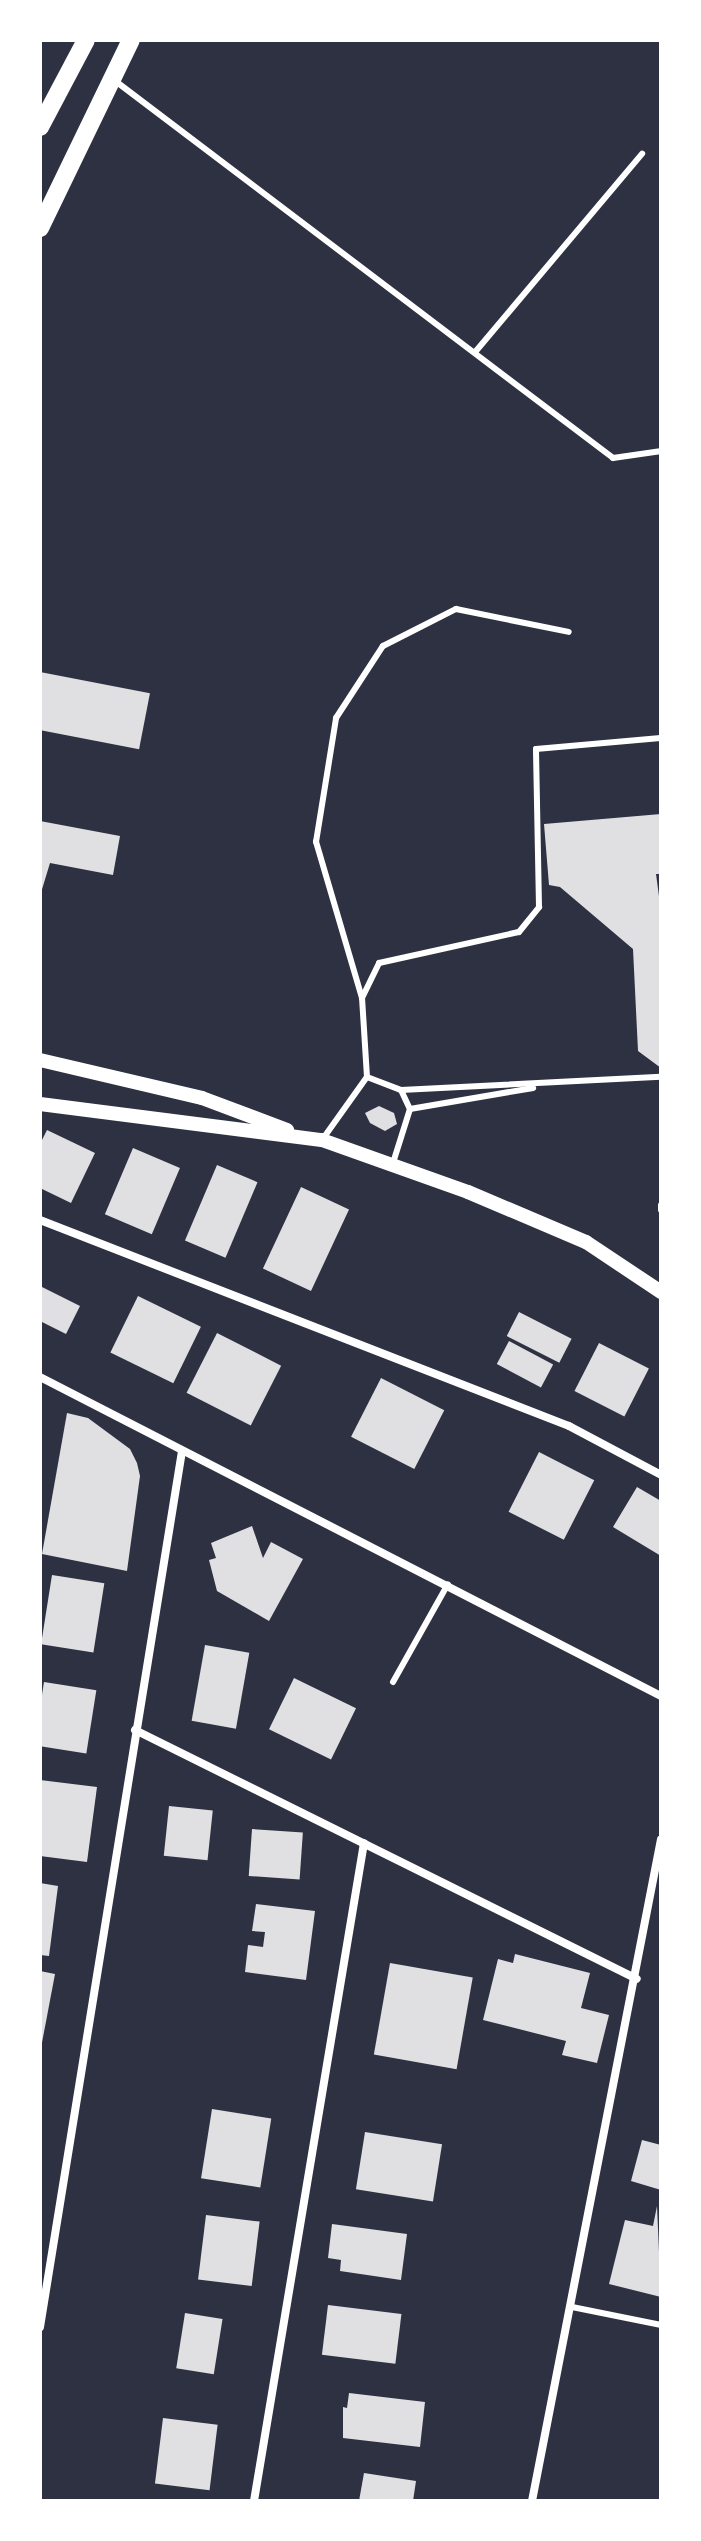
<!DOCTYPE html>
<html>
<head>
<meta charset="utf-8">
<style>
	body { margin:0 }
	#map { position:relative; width:701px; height:2541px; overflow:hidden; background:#2d3142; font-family:"Zilla Slab",serif }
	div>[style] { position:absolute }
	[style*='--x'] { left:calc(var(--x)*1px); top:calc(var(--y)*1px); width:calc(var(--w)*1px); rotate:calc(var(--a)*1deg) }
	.building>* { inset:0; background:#e0e0e3; transform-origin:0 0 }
	.service>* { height:6px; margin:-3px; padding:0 3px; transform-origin:3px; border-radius:3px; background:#fff }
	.minor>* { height:8px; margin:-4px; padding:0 4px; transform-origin:4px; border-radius:4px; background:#fff }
	.tertiary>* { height:14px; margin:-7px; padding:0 7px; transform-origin:7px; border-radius:7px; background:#fff }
	.primary>* { height:18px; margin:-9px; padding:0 9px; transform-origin:9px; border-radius:9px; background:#fff }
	span { translate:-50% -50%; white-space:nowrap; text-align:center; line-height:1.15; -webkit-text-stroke:8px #fff; paint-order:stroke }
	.frame { position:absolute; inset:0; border:42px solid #fff; pointer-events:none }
</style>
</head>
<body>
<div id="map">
	<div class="building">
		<div style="left:40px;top:672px;width:112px;height:57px;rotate:11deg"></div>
		<div style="clip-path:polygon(661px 814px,661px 874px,656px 874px,661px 911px,661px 1068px,638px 1051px,633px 949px,560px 887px,549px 885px,544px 824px)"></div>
		<div style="clip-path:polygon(40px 821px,120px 836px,113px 875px,50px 863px,40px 896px)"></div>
		<div style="clip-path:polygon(379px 1106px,394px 1113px,397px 1124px,385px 1131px,370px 1123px,365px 1113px)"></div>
		<div style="clip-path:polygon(47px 1130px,95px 1153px,71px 1203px,40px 1188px,40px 1144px)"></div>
		<div style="left:133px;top:1148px;width:51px;height:72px;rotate:23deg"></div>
		<div style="left:217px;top:1165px;width:44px;height:82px;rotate:23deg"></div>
		<div style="left:301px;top:1187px;width:53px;height:90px;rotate:25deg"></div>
		<div style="clip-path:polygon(40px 1286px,80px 1306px,66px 1334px,40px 1321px)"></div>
		<div style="left:138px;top:1296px;width:70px;height:63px;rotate:26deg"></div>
		<div style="left:519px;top:1312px;width:59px;height:27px;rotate:27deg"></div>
		<div style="left:217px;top:1333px;width:72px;height:67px;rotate:27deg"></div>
		<div style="left:509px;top:1341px;width:50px;height:26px;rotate:28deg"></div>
		<div style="left:599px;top:1343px;width:56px;height:54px;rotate:27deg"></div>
		<div style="left:381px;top:1378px;width:71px;height:66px;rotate:27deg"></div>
		<div style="clip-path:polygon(67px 1413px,88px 1418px,130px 1449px,137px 1463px,140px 1476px,127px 1571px,42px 1554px)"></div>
		<div style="left:539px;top:1452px;width:62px;height:67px;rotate:27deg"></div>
		<div style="clip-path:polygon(637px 1487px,661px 1501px,661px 1556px,613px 1527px)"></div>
		<div style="clip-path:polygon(252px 1526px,263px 1558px,271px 1542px,303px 1559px,269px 1621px,217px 1591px,209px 1560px,216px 1558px,211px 1543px)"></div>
		<div style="left:52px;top:1575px;width:53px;height:70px;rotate:9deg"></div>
		<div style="left:205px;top:1645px;width:45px;height:77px;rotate:10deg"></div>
		<div style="left:294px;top:1678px;width:69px;height:57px;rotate:26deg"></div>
		<div style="left:44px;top:1682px;width:53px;height:64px;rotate:9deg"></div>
		<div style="clip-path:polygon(40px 1780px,97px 1787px,87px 1862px,40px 1856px)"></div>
		<div style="left:169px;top:1806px;width:44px;height:50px;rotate:6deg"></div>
		<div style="left:252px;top:1829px;width:51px;height:47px;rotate:4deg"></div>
		<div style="clip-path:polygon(40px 1883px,58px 1886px,49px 1956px,40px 1955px)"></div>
		<div style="clip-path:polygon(256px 1904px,315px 1911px,306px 1980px,245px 1972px,248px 1945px,263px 1947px,265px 1932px,252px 1931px)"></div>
		<div style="clip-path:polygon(515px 1954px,590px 1973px,581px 2008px,609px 2015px,597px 2063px,562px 2055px,566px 2041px,483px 2020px,498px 1959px,513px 1963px)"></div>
		<div style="left:390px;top:1963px;width:84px;height:93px;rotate:10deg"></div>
		<div style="clip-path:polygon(40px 1971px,55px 1974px,41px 2048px,40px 2048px)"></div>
		<div style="left:212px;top:2109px;width:60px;height:70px;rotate:9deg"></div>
		<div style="left:365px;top:2132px;width:78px;height:58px;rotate:9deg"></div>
		<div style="clip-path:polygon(642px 2140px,661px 2145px,661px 2190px,631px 2181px)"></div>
		<div style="clip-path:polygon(657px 2206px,661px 2297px,609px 2284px,625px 2220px,653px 2226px)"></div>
		<div style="left:206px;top:2215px;width:54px;height:65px;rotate:7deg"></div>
		<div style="clip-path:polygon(332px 2224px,407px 2234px,401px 2280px,340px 2271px,341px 2260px,328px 2258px)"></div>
		<div style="left:328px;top:2305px;width:74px;height:50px;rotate:7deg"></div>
		<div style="left:185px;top:2313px;width:38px;height:56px;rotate:9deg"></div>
		<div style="clip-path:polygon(349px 2393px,425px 2402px,420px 2447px,343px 2438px,343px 2407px,347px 2408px)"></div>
		<div style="left:163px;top:2418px;width:55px;height:66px;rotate:7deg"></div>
		<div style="clip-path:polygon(364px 2473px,416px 2481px,413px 2501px,359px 2501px)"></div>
	</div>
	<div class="service">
		<div style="--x:114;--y:80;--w:626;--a:37.14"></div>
		<div style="--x:613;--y:458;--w:49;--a:-8.3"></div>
		<div style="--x:476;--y:351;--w:258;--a:-49.9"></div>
		<div style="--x:362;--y:998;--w:39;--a:-64"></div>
		<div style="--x:379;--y:963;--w:143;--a:-12.5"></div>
		<div style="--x:519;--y:932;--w:32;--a:-51"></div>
		<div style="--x:539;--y:907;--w:158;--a:-91.1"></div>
		<div style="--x:536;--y:749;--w:125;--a:-5"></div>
		<div style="--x:367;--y:1077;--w:79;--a:-93.6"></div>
		<div style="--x:362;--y:998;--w:163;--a:-106.4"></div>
		<div style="--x:316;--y:842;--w:126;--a:-80.8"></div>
		<div style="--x:336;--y:718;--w:86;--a:-56.9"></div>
		<div style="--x:383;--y:646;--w:82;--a:-26.9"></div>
		<div style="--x:456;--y:609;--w:115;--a:11.5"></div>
		<div style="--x:401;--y:1090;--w:260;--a:-2.9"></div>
		<div style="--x:410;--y:1109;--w:125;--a:-9.7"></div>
		<div style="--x:322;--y:1140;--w:77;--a:-54.5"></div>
		<div style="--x:367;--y:1077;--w:36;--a:21"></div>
		<div style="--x:401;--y:1090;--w:21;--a:65"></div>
		<div style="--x:410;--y:1109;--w:57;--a:107.5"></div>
		<div style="--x:661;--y:1205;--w:5;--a:90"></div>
		<div style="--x:393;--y:1682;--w:112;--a:-60.7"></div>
		<div style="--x:572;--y:2307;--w:91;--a:11.4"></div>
	</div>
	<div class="minor">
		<div style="--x:40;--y:1220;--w:568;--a:21.28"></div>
		<div style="--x:569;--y:1426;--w:104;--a:28"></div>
		<div style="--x:40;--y:1377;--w:698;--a:27.19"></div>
		<div style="--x:135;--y:1730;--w:560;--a:26.38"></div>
		<div style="--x:40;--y:2327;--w:887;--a:-80.79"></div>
		<div style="--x:254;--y:2501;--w:667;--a:-80.51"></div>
		<div style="--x:532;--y:2501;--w:674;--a:-78.97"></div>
	</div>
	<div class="tertiary">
		<div style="--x:40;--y:1060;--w:166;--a:13.2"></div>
		<div style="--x:202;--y:1098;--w:91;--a:20.6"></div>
		<div style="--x:40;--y:1104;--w:284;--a:7.3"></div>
		<div style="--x:322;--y:1140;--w:155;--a:19.6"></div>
		<div style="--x:468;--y:1192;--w:128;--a:23"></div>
		<div style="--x:586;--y:1242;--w:90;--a:33.7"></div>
	</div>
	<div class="primary">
		<div style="--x:40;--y:127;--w:98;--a:-62.1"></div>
		<div style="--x:40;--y:228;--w:209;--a:-64.2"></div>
	</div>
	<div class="frame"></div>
</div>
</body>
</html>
